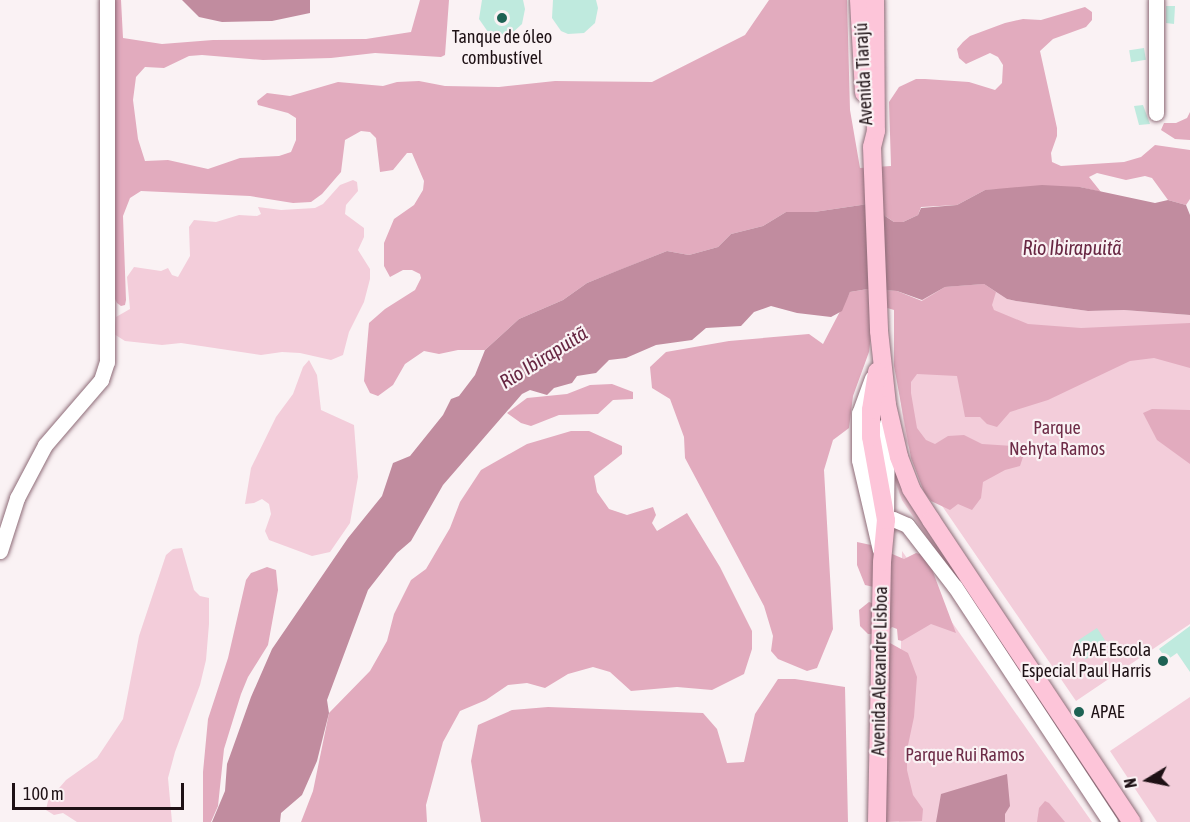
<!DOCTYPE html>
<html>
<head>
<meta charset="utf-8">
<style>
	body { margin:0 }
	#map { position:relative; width:1190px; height:822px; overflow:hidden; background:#faf2f4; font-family:"Asap Condensed",sans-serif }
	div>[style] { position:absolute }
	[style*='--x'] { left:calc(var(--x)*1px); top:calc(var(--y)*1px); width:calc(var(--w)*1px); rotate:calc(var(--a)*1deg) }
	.green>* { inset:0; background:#f3cdda; transform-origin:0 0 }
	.forest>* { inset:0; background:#e2abbe }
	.water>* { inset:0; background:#c18c9f }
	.building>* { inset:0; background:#bfeade; transform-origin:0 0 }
	.roads { filter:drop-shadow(0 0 2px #8e6c78) drop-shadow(0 0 2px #8e6c78) }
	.minor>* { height:15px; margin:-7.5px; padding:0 7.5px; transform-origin:7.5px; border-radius:7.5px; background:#fff }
	.major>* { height:18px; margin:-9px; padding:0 9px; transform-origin:9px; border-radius:9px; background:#fdc5d9 }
	.dots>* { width:16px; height:16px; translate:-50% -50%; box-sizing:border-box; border:3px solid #faf2f4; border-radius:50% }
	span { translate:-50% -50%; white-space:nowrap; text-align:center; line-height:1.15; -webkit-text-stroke:4.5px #faf2f4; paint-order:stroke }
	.poi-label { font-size:18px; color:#1e1115 }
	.right { translate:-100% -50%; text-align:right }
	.left { translate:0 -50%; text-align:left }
	.street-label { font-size:18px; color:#1e1115 }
	.park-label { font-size:18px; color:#6d2c47 }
	.water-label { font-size:20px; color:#672642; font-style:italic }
	.north { position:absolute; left:1118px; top:750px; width:60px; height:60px; -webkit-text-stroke:4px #faf2f4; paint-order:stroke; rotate:260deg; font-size:16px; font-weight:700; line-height:24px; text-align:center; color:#1e1115 }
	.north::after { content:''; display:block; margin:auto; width:21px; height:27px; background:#1e1115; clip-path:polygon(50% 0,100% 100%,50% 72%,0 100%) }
	.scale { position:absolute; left:12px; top:783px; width:172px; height:27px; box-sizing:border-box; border:3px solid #1e1115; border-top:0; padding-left:8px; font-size:18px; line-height:21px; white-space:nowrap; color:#1e1115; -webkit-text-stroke:4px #faf2f4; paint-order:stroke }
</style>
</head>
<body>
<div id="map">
	<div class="green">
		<div style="clip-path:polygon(353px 180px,357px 182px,358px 191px,346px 205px,345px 214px,364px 228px,364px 237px,358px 250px,370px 269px,370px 279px,364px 302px,349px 332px,343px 355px,331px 360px,300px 353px,282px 352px,261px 355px,181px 343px,162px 345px,125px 341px,114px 334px,116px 317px,130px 309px,127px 277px,134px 267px,161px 271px,168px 268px,172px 275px,178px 277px,190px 256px,189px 227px,194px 220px,216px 222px,239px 215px,257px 216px,261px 214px,258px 207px,281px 210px,315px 208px,323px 204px,340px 185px)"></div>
		<div style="clip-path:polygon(984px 284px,1007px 299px,1016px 301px,1088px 311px,1124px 310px,1190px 315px,1190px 624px,1076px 701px,925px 481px,906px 441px,895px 358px,922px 300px,945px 287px)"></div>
		<div style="clip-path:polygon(309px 360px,317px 375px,321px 410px,354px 425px,358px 477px,350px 523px,330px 552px,312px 556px,269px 540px,265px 531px,271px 514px,269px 504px,262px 499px,254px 503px,245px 504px,251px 468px,276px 417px,293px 394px,303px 367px)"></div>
		<div style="clip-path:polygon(891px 454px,1072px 741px,1066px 744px,902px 500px,892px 472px)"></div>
		<div style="clip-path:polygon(182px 548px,194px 590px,200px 596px,209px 598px,209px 624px,206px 660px,200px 685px,175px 752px,168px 778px,172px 822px,77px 822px,63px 813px,54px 815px,46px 810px,48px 801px,66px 780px,97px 758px,123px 719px,139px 636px,166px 555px,173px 549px)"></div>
		<div style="clip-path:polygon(902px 551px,1092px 822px,899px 822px)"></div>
		<div style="clip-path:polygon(1190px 697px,1190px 822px,1157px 822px,1110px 751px)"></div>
		<div style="left:1075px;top:745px;width:92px;height:7px;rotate:56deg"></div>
	</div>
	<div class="forest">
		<div style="clip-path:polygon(112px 0,121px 0,123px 38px,162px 44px,213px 40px,366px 39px,411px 32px,420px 0,449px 0,445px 55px,441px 57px,375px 53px,331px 58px,263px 60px,202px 55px,189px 56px,164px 68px,145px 67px,136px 77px,133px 100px,138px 139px,145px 161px,168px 160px,208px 169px,240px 158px,279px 156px,291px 152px,296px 140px,296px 118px,288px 113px,258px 105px,257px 101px,267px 93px,290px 96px,338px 82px,383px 86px,397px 82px,419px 81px,445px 86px,499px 87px,555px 81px,652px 82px,745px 35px,769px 0,847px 0,850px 110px,860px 168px,891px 166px,889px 102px,899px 87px,916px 79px,925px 79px,969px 82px,995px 90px,1002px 83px,1003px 65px,998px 57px,990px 53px,966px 64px,959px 58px,957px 49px,963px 42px,970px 36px,1005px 23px,1023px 19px,1041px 20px,1085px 7px,1092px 12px,1092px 20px,1086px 27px,1053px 39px,1040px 51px,1057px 128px,1057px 136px,1051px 153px,1052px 162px,1061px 166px,1124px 162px,1141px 157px,1155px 145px,1190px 150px,1190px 199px,1186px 205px,1168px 200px,1152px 178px,1145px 176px,1126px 180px,1097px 173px,1089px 177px,1101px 192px,1080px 187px,985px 190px,957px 205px,921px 207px,918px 215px,903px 222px,894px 222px,868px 204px,814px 212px,786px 212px,763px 226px,731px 234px,718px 247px,689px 255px,667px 251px,587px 283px,563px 300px,519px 319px,485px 350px,458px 350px,439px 354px,424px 351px,405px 364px,393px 385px,378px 396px,370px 393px,364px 381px,369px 323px,385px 309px,415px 290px,421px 278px,420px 274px,412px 270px,403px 270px,390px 277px,384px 266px,384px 243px,394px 219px,414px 205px,423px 190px,424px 181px,412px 153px,407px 153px,393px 170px,380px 172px,376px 138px,370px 132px,361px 131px,345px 140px,341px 172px,322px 194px,311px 202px,293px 203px,250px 196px,141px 191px,130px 198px,123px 216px,126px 300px,125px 305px,121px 306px,117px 303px,115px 299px,112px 232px)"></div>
		<div style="clip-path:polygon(1190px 112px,1190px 140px,1175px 139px,1161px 130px,1164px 123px,1176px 123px,1187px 118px)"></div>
		<div style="clip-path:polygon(984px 284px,996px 292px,992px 305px,994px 310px,1028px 324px,1081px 328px,1190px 323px,1190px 368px,1154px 358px,1130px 361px,1048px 400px,1010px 412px,997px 427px,987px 424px,980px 417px,965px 417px,957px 376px,917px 374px,911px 382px,911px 393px,917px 428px,926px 440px,935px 444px,948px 436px,964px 435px,982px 444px,1013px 446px,1023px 457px,1020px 466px,1005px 470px,983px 482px,981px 498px,972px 510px,958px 504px,950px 510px,931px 501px,924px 492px,911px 458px,894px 366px,894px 310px,884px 307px,872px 327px,869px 352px,853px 396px,849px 428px,833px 440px,824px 470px,833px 629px,817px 668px,807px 671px,778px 659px,771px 651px,773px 636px,764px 606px,685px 458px,684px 437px,670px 399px,652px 388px,650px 367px,666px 352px,729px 341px,809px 334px,823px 344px,850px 292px,868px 289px,897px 291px,922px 301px,945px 287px)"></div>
		<div style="clip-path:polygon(612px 384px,633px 392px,633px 399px,613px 400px,598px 414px,559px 415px,531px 426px,521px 423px,507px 413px,527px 398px,567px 394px,590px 385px)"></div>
		<div style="clip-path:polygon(1152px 409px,1190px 410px,1190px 464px,1157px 440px,1143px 413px)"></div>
		<div style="clip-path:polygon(571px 431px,589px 431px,622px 446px,622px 454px,594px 476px,597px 492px,609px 509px,627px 515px,653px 507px,656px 515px,652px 523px,657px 531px,687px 513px,720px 567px,752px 631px,752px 649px,744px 674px,712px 690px,677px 687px,631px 691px,610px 672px,593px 667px,568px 674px,545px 688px,527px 683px,508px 685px,486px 700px,460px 711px,443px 742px,426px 805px,427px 822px,301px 822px,313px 791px,329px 713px,370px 671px,387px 641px,394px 614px,411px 580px,426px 569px,450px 528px,460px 502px,481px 470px,527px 444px)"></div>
		<div style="clip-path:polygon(857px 542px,871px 545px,904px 559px,916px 553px,927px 556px,956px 633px,931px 624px,902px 641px,898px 640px,897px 629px,892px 627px,885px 634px,868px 634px,860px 626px,859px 610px,869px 602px,880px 606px,878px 588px,865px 585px,857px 565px)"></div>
		<div style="clip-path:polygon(267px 567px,276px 570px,278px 590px,268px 645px,248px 677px,241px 694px,224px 749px,218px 806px,211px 822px,203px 822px,203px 772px,208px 719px,228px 658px,246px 580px,251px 573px)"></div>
		<div style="clip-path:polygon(881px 638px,908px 653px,917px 677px,914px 717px,907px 750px,907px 770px,913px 795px,923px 809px,922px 821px,885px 822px)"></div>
		<div style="clip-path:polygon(778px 679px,795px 679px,845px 687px,848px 822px,481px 822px,471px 761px,478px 725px,512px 710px,548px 707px,703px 713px,717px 729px,727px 763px,744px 762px,755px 714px)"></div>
		<div style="clip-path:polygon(1045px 801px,1049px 803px,1065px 822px,1037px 822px,1039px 808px)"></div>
	</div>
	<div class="water">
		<div style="clip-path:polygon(182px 0,310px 0,310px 13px,272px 21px,222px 22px,199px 17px)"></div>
		<div style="clip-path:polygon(1042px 185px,1080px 187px,1155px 203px,1168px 200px,1186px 205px,1190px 215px,1190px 315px,1124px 310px,1088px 311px,1016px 301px,1007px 299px,984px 284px,945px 287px,922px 300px,897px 291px,868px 289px,850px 292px,842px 311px,831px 317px,797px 313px,771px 306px,754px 312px,741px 326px,706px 328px,692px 340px,656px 345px,626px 358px,609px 360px,596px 373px,577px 376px,572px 383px,554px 388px,547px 395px,530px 390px,522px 394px,443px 485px,411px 541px,397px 553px,368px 590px,327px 700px,329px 713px,317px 761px,302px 795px,281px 813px,280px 822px,212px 822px,225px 791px,227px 764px,251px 697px,272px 649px,348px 538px,382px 496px,393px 463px,410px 456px,443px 415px,451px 399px,459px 396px,475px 375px,485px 350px,519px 319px,563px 300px,587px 283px,619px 270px,667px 251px,689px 255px,718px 247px,731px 234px,763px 226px,786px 212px,814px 212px,868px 204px,880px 208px,885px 216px,894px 222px,903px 222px,918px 215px,921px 208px,957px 205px,985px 190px)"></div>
		<div style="clip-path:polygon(1007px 774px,1010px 806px,1005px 814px,1005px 822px,936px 822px,941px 794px)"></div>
	</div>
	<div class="building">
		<div style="clip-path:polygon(482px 0,523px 0,525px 9px,522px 24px,511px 34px,495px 35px,488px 32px,479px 19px)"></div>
		<div style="clip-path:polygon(553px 0,596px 0,598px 8px,595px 23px,584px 33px,568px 34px,561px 31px,552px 18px)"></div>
		<div style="clip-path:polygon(1166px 6px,1175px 6px,1174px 24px,1166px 23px)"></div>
		<div style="left:1144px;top:48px;width:12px;height:15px;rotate:81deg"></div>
		<div style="clip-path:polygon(1143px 105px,1150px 124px,1139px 125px,1134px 106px)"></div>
		<div style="clip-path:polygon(1190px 626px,1190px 672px,1177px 653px,1167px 660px,1159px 649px)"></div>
		<div style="left:1097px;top:628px;width:20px;height:27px;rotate:57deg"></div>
	</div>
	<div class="roads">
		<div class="minor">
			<div style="--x:1156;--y:113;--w:113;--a:-90"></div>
			<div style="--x:872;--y:378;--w:37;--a:110"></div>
			<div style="--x:859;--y:413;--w:47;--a:90"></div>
			<div style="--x:859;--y:460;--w:92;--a:76.9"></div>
			<div style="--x:887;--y:423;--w:97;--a:90.6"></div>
			<div style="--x:886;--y:520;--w:7;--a:-8"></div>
			<div style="--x:893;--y:519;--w:15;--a:23"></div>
			<div style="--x:907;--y:525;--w:78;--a:52.3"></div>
			<div style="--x:955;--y:587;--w:282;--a:56.6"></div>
			<div style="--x:0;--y:551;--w:56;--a:-72.2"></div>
			<div style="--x:17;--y:498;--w:60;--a:-62.2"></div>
			<div style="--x:45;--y:445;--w:86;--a:-49.3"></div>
			<div style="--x:101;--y:380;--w:19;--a:-72"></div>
			<div style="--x:107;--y:362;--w:362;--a:-90"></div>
		</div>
		<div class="major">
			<div style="--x:859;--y:0;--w:93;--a:86.9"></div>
			<div style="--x:875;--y:0;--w:131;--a:89.6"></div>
			<div style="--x:876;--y:131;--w:16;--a:104"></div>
			<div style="--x:872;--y:147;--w:184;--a:87.8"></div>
			<div style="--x:879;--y:331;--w:74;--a:83.8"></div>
			<div style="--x:887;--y:405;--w:53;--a:77"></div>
			<div style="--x:899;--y:457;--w:34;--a:69"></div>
			<div style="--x:911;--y:489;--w:37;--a:57"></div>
			<div style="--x:931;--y:520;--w:363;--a:56.4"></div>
			<div style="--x:877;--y:822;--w:260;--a:-88.9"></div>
			<div style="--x:882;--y:562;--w:42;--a:-84.6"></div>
			<div style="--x:886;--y:520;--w:84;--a:-100.2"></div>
			<div style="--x:871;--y:437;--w:27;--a:-90"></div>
			<div style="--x:871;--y:410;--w:39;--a:-81"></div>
		</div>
	</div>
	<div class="dots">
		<div style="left:502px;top:18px;background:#1e6254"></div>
		<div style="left:1163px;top:661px;background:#1e6254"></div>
		<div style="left:1079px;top:712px;background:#1e6254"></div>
	</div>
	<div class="poi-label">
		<span style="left:502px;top:48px">Tanque de óleo<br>combustível</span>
		<span class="right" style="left:1151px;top:661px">APAE Escola<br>Especial Paul Harris</span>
		<span class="left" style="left:1091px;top:712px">APAE</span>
	</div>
	<div class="street-label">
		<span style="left:864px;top:74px;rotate:-93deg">Avenida Tiarajú</span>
		<span style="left:880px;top:671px;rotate:-89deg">Avenida Alexandre Lisboa</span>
	</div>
	<div class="park-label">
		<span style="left:1057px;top:439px">Parque<br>Nehyta Ramos</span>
		<span style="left:965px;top:755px">Parque Rui Ramos</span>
	</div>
	<div class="water-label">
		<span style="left:1072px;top:247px">Rio Ibirapuitã</span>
		<span style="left:543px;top:357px;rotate:-32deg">Rio Ibirapuitã</span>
	</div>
	<div class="north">N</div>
	<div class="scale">100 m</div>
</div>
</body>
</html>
